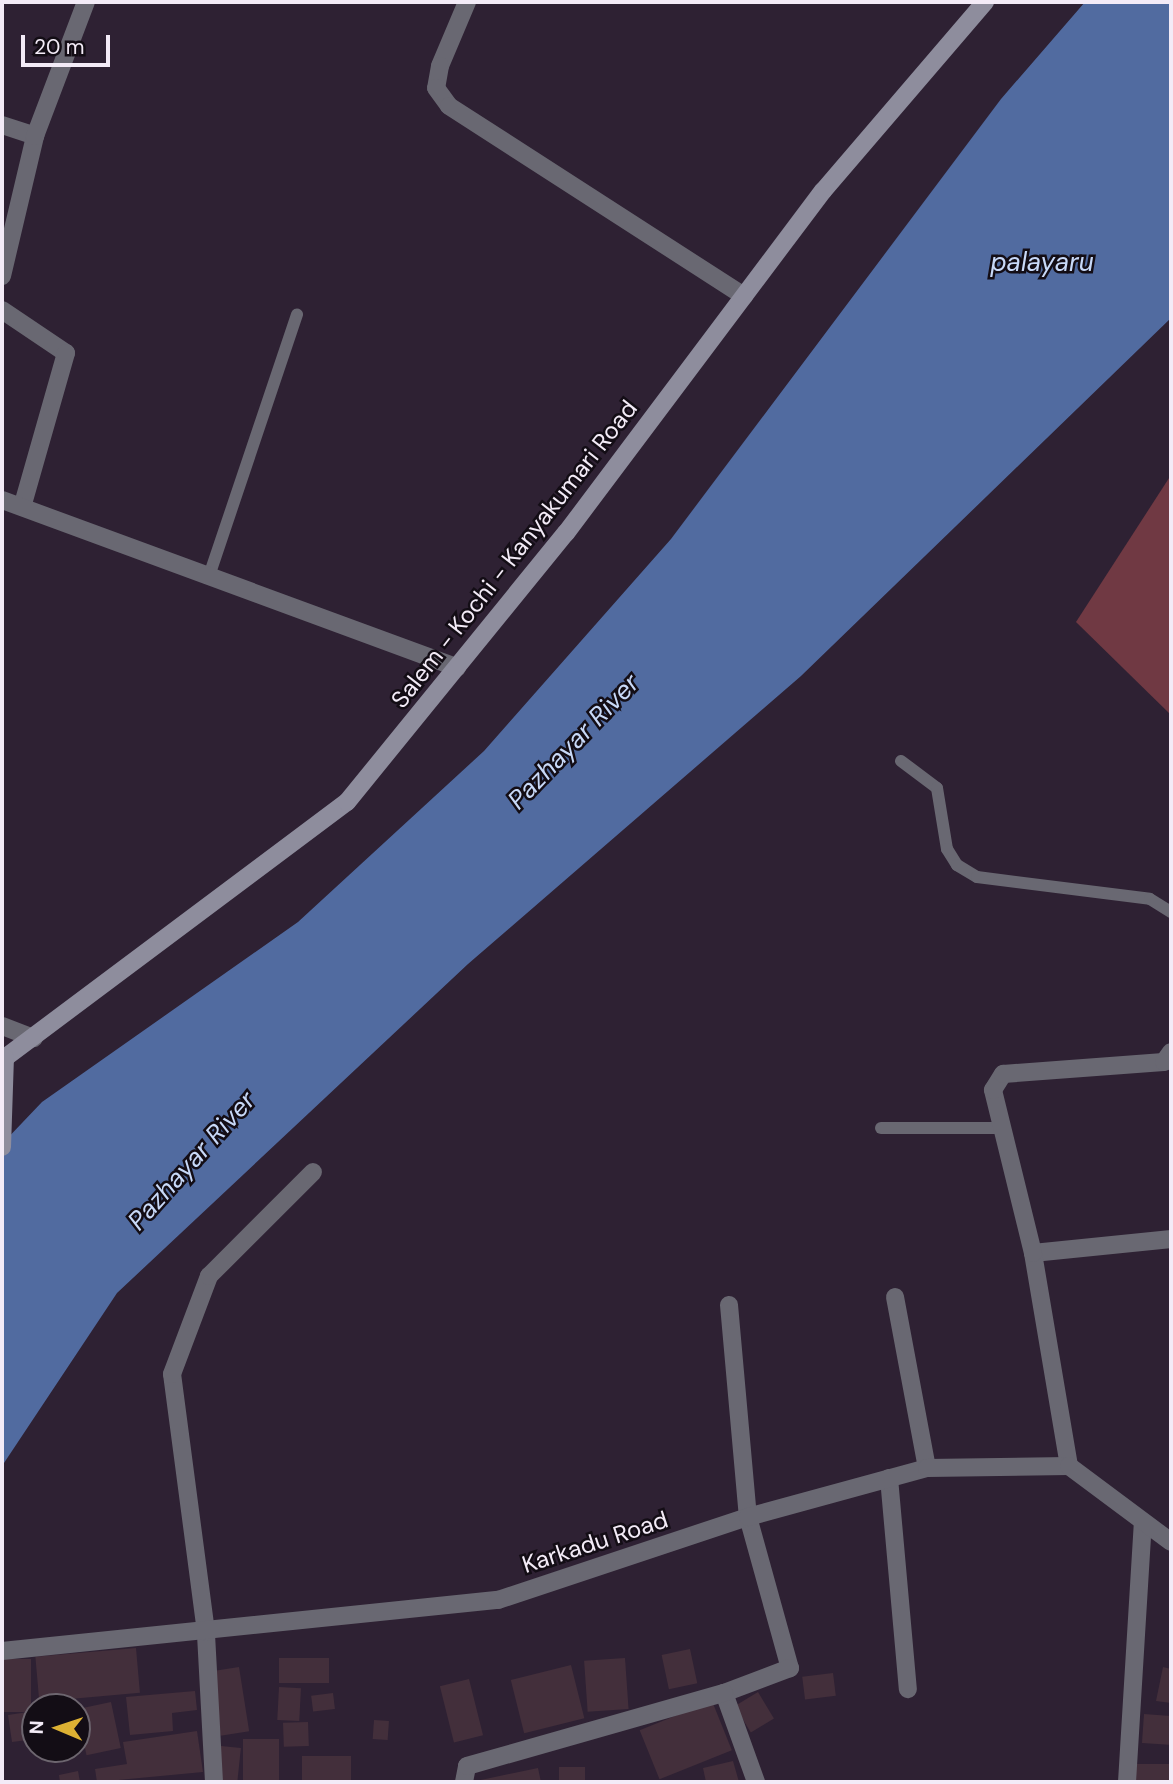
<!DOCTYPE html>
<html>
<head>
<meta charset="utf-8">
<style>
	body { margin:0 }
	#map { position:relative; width:1173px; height:1784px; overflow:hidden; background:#2e2133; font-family:"DM Sans",sans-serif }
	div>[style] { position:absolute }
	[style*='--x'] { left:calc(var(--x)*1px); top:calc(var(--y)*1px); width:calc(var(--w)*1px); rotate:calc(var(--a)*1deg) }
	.green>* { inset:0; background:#703943 }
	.water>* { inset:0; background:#516ba0 }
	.building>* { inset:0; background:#432f3b; transform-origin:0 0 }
	.service>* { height:12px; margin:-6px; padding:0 6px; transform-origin:6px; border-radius:6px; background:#696872 }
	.minor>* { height:18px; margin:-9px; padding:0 9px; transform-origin:9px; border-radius:9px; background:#696872 }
	.tertiary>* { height:18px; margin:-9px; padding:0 9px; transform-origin:9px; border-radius:9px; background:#696872 }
	.secondary>* { height:18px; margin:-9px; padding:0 9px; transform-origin:9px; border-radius:9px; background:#8e8d9d }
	span { translate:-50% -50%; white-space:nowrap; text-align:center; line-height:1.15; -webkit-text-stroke:5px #130d15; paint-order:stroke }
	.street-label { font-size:24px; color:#f3ebf7 }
	.water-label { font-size:26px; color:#c8d9f8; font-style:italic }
	.frame { position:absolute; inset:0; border:4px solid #f3ebf7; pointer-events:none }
	.north { position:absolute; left:21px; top:1693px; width:70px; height:70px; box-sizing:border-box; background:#130d15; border:2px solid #6d666f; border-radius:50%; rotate:272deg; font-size:19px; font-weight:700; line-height:28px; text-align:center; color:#f3ebf7 }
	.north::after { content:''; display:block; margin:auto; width:24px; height:32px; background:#ddb133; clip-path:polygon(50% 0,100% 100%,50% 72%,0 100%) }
	.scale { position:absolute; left:21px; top:35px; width:89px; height:32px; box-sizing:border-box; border:4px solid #f3ebf7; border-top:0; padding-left:9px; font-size:21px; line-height:24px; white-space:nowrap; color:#f3ebf7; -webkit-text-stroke:5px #130d15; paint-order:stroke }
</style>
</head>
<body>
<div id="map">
	<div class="green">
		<div style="clip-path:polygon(1171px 475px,1171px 715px,1076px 622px)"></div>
	</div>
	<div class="water">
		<div style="clip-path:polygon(1085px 2px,1171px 2px,1171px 318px,801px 676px,468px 964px,117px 1293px,2px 1466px,2px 1144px,42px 1102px,298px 922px,484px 751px,671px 539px,1001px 99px)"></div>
	</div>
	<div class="building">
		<div style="left:136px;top:1648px;width:45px;height:101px;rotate:85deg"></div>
		<div style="left:690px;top:1649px;width:35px;height:29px;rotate:78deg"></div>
		<div style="left:279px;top:1658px;width:50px;height:25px"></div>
		<div style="left:625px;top:1658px;width:51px;height:41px;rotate:86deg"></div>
		<div style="left:2px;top:1659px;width:29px;height:53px"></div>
		<div style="left:571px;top:1665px;width:55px;height:62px;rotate:76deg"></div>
		<div style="left:239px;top:1667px;width:65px;height:29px;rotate:81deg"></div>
		<div style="clip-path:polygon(1163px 1667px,1171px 1669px,1171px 1703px,1156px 1701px)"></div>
		<div style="left:833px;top:1673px;width:23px;height:31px;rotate:83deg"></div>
		<div style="left:469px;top:1679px;width:58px;height:30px;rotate:76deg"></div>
		<div style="left:279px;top:1687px;width:22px;height:33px;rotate:3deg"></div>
		<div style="clip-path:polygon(195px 1691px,197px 1710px,172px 1713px,173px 1731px,130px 1735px,126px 1697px)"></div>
		<div style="left:758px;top:1692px;width:31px;height:27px;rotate:59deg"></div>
		<div style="left:333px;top:1693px;width:16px;height:22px;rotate:83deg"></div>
		<div style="left:712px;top:1701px;width:53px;height:78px;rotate:68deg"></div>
		<div style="left:111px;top:1702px;width:47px;height:35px;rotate:78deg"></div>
		<div style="clip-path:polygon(35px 1711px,35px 1739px,12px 1742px,8px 1715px)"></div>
		<div style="left:1144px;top:1714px;width:27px;height:29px;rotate:4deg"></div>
		<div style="left:374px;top:1720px;width:15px;height:19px;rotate:4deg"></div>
		<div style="left:308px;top:1722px;width:24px;height:25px;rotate:88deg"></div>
		<div style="clip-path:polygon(197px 1731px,203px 1772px,97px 1782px,95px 1769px,127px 1764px,123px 1742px)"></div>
		<div style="left:243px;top:1739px;width:36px;height:43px"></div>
		<div style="left:221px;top:1746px;width:20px;height:36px;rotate:6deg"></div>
		<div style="left:302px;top:1756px;width:49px;height:26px"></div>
		<div style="clip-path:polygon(733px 1761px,739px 1782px,706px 1782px,703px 1768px)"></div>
		<div style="left:1136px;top:1764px;width:34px;height:18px"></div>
		<div style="left:559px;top:1767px;width:26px;height:15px"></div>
		<div style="clip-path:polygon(538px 1768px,541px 1782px,477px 1782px,476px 1781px)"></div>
		<div style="clip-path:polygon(78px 1771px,80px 1782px,60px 1782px,59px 1775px)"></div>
	</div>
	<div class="service">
		<div style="--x:209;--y:576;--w:276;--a:-71.4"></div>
		<div style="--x:901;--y:761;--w:45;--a:36.9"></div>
		<div style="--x:937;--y:788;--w:62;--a:80.7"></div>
		<div style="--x:947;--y:849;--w:19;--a:58"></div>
		<div style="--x:957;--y:865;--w:23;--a:31"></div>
		<div style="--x:977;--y:877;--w:174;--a:7.2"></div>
		<div style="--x:1150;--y:899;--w:25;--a:32"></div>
		<div style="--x:881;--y:1128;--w:123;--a:0"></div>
	</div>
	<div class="minor">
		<div style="--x:467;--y:2;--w:69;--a:112.9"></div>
		<div style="--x:440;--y:66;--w:22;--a:100"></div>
		<div style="--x:436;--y:88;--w:22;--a:54"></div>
		<div style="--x:449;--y:106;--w:351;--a:32.8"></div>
		<div style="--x:2;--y:125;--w:35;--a:18"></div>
		<div style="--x:2;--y:276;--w:144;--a:-76.7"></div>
		<div style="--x:35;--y:136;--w:143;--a:-69.2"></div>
		<div style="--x:2;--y:310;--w:77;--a:33.9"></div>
		<div style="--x:66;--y:353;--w:160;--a:105.9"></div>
		<div style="--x:2;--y:500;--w:485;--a:20.2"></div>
		<div style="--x:2;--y:1026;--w:34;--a:21"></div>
		<div style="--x:1033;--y:1253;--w:139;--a:-5.8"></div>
		<div style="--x:895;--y:1297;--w:174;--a:79.4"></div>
		<div style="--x:729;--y:1305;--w:213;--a:84.9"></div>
		<div style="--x:748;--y:1517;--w:157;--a:74.5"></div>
		<div style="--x:790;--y:1668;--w:71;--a:159.3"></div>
		<div style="--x:724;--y:1693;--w:95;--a:70.2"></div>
		<div style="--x:1069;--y:1466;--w:216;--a:-99.6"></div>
		<div style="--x:1033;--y:1253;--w:168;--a:-103.8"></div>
		<div style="--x:993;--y:1090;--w:19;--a:-58"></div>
		<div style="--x:1003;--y:1074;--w:161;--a:-4.3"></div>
		<div style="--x:1164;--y:1062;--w:12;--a:-55"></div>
		<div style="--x:889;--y:1478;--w:212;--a:84.9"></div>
		<div style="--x:214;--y:1782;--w:150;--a:-93.1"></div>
		<div style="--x:206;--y:1632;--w:260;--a:-97.5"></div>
		<div style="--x:172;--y:1374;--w:105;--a:-69.3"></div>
		<div style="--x:209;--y:1276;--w:147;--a:-45"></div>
		<div style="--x:464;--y:1782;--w:16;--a:-79"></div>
		<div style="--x:467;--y:1766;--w:267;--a:-15.9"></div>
		<div style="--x:1127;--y:1782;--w:260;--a:-86.5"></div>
	</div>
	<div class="tertiary">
		<div style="--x:2;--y:1651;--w:499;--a:-5.9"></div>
		<div style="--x:498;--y:1600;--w:263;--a:-18.4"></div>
		<div style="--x:748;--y:1517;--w:186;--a:-15.3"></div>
		<div style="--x:927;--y:1468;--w:142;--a:-0.8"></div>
		<div style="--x:1069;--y:1466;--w:127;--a:36.7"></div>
	</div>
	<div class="secondary">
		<div style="--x:2;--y:1060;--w:431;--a:-36.8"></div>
		<div style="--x:347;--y:802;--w:347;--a:-50.9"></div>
		<div style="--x:566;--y:533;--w:428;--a:-53.1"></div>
		<div style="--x:823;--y:191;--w:249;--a:-49.4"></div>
		<div style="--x:2;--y:1147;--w:89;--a:-88.1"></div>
	</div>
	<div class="street-label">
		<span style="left:514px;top:554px;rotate:-52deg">Salem - Kochi - Kanyakumari Road</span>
		<span style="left:595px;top:1542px;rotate:-18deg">Karkadu Road</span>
	</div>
	<div class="water-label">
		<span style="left:1042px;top:263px">palayaru</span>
		<span style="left:574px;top:742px;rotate:-46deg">Pazhayar River</span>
		<span style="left:192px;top:1161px;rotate:-48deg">Pazhayar River</span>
	</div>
	<div class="frame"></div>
	<div class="north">N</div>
	<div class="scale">20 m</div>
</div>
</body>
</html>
